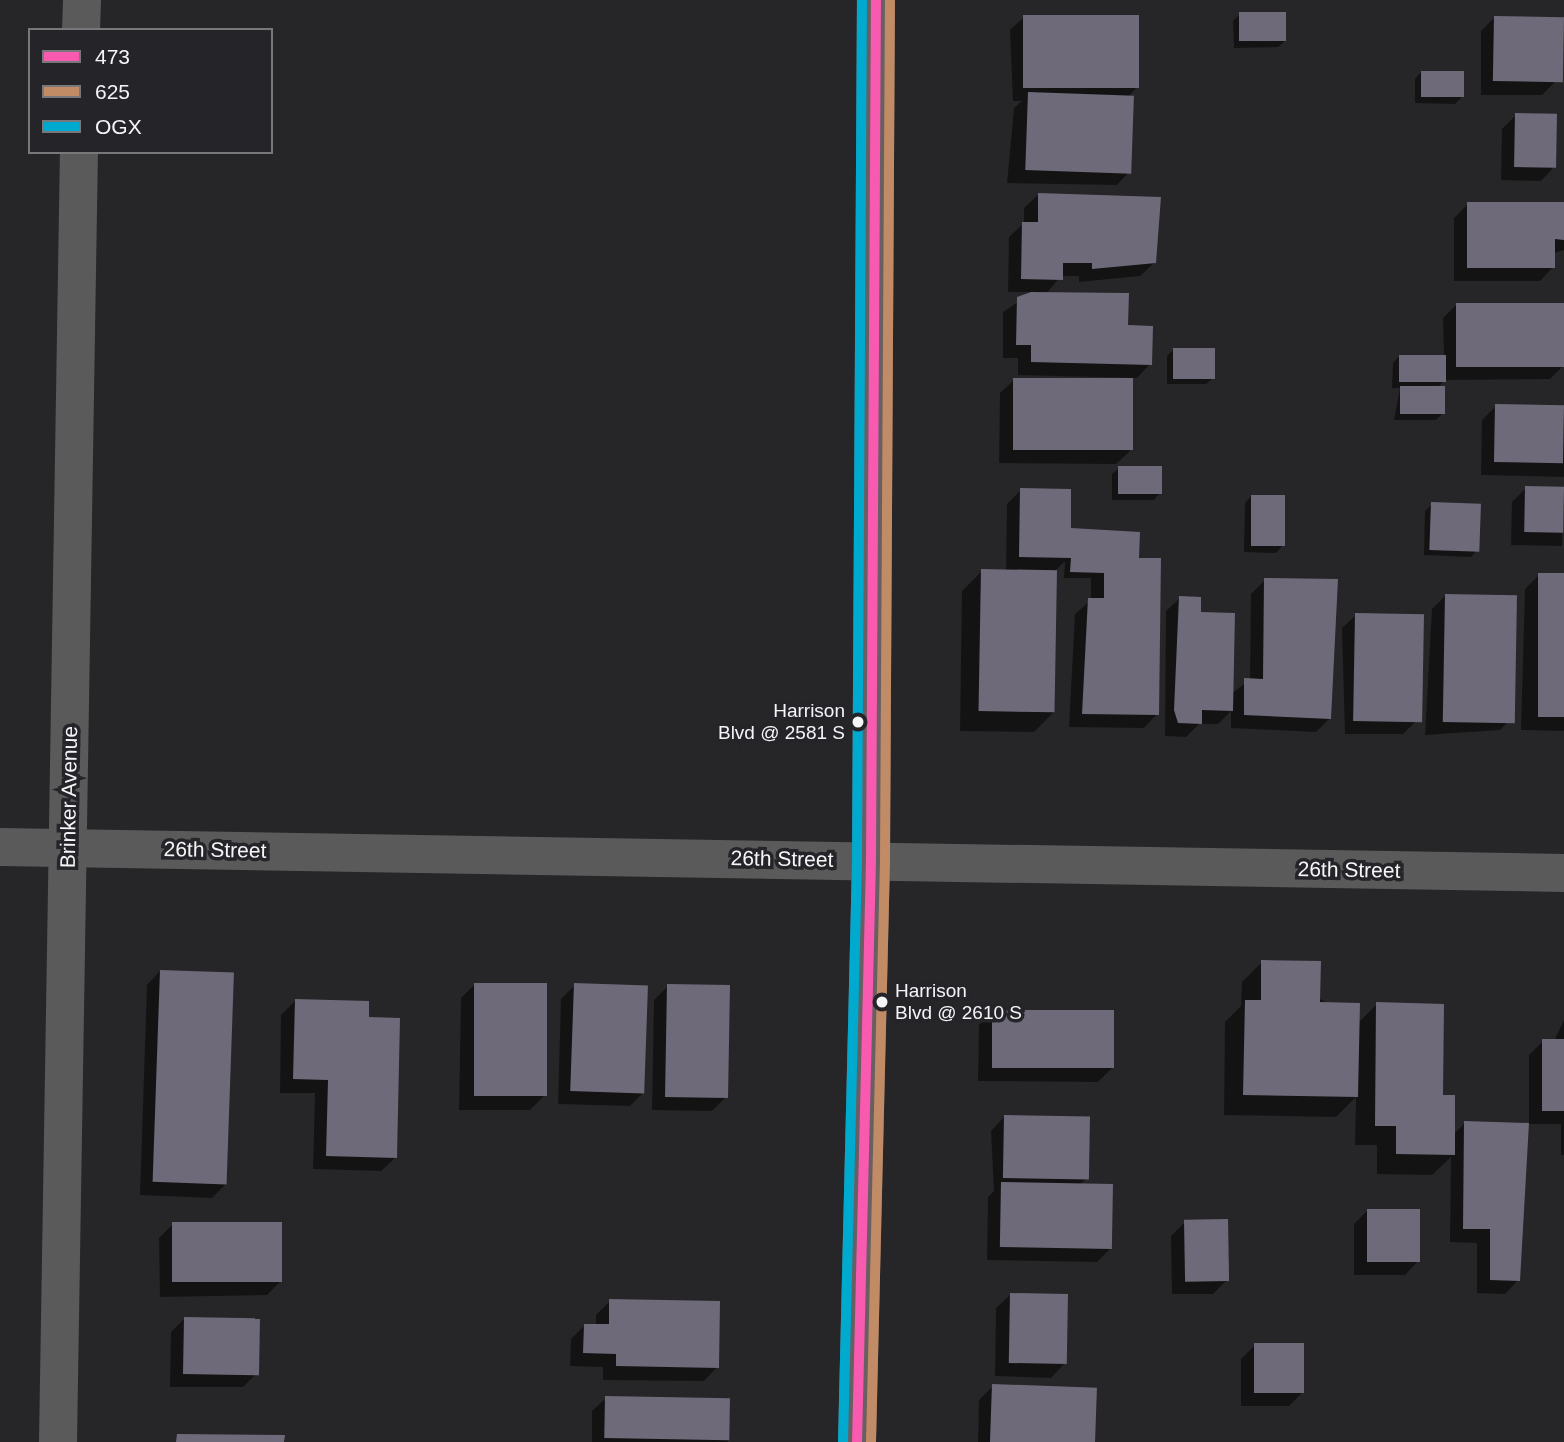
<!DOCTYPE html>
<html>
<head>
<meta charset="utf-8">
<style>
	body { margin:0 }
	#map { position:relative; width:1564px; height:1442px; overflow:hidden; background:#262527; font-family:Helvetica,sans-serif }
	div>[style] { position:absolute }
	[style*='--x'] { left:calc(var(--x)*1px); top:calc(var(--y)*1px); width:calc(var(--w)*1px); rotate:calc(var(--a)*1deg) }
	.shadow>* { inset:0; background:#0007 }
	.building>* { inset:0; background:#6f6a7a; transform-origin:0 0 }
	.minor>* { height:38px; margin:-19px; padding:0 19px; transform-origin:19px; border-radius:19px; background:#5a5a5b }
	.major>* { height:38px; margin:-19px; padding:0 19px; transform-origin:19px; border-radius:19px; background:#685f62 }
	.bus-1>* { height:10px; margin:-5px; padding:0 5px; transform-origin:5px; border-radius:5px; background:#f75aaf }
	.bus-2>* { height:10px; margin:-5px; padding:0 5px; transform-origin:5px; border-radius:5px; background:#c18c65 }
	.bus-3>* { height:10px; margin:-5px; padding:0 5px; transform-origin:5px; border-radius:5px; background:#00a9ce }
	.dots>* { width:19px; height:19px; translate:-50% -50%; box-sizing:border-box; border:4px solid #252428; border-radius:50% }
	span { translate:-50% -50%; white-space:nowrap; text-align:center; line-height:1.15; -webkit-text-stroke:7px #252428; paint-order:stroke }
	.bus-label { font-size:19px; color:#f5f5f7 }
	.right { translate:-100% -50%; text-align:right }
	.left { translate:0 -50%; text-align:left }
	.street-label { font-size:21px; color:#f5f5f7 }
	.legend { position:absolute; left:28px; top:28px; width:245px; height:126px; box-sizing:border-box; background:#252428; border:2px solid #78787b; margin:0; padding:9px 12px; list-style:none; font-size:21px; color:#f5f5f7 }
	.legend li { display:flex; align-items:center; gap:14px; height:35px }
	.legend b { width:35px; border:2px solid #78787b }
</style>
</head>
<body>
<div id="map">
	<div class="shadow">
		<div style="clip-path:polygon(1240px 14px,1285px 41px,1278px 47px,1234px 48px,1233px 21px)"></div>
		<div style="clip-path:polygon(1024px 17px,1136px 88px,1129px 96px,1130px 171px,1117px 185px,1007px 183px,1014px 108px,1022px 101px,1013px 101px,1010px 30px)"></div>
		<div style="clip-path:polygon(1495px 17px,1556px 81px,1542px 95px,1481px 95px,1481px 31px)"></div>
		<div style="clip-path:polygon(1421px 72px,1462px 97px,1455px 104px,1415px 103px,1415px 79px)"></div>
		<div style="clip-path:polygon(1516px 115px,1554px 167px,1541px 181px,1501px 180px,1502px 129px)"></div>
		<div style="clip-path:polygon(1038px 195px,1154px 263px,1140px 276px,1079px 282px,1079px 276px,1061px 276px,1046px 294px,1126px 327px,1150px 364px,1137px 378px,1018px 375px,1018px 358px,1003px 358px,1003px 312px,1033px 292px,1008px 292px,1009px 237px,1024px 223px,1024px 208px)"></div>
		<div style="clip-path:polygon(1468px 204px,1564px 204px,1564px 250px,1553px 253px,1553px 267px,1540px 281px,1454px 281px,1454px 218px)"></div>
		<div style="clip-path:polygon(1457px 304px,1564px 365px,1550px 379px,1444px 380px,1438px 388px,1443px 413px,1436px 420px,1394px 420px,1400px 388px,1392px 388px,1393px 363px,1399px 356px,1444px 357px,1443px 318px)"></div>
		<div style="clip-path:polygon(1174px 349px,1213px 378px,1206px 384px,1167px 384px,1167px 356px)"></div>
		<div style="clip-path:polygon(1014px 380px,1130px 451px,1116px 464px,999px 463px,1000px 393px)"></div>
		<div style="clip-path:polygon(1496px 406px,1564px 407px,1564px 477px,1481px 475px,1482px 420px)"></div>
		<div style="clip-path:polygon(1119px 468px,1160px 493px,1154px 500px,1112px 500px,1112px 474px)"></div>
		<div style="clip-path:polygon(1526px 488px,1564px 488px,1562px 546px,1511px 545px,1512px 502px)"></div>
		<div style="clip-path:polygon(1021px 490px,1069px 533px,1137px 560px,1157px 714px,1144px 728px,1069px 727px,1075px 614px,1091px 600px,1091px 578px,1064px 578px,1065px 561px,1056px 570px,1054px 712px,1034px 732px,960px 731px,962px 591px,982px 571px,1006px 571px,1007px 504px)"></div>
		<div style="clip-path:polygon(1251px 496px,1282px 546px,1276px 553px,1244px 552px,1245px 503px)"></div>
		<div style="clip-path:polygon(1432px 504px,1477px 550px,1471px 557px,1424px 555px,1425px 511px)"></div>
		<div style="clip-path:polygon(1539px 575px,1564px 575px,1564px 731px,1521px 730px,1525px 589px)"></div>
		<div style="clip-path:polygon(1265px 580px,1330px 718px,1316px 732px,1231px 728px,1231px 711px,1218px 724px,1199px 724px,1186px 737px,1165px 736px,1166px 611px,1180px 598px,1199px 614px,1232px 693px,1250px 680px,1251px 594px)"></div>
		<div style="clip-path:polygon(1446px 595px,1514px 716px,1500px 730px,1425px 735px,1432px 609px)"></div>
		<div style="clip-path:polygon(1356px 615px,1417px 720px,1403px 734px,1345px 734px,1342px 628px)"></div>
		<div style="clip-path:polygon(1262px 962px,1358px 1023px,1377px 1004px,1441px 1097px,1453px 1135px,1465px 1123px,1518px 1280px,1505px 1294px,1477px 1293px,1477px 1243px,1450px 1242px,1451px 1157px,1432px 1175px,1377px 1174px,1377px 1145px,1355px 1145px,1356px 1097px,1336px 1117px,1224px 1115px,1225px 1022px,1241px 1006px,1242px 982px)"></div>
		<div style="clip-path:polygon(160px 971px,226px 1184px,212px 1198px,140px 1195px,147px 985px)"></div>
		<div style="clip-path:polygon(475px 984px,544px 1096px,530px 1110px,459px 1110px,461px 998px)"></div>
		<div style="clip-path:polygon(575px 985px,643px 1093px,630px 1106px,558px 1104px,561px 999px)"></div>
		<div style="clip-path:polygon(668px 986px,726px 1097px,712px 1111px,652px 1110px,654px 1000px)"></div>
		<div style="clip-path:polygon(295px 1001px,368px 1018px,395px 1158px,381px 1171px,313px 1169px,315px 1093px,280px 1093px,281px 1015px)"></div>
		<div style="clip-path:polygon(993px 1012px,1112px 1068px,1098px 1082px,978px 1081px,979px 1025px)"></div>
		<div style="clip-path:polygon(1564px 1020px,1564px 1155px,1561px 1155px,1561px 1124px,1529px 1124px,1529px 1055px,1543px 1041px,1554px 1041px)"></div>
		<div style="clip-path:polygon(1004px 1117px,1087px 1178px,1081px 1184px,1111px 1248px,1097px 1262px,987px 1260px,988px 1197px,994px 1191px,991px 1131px)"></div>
		<div style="clip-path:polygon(1368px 1210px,1418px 1261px,1405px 1275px,1354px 1275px,1354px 1224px)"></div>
		<div style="clip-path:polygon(1185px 1222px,1227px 1280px,1213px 1294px,1172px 1294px,1171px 1236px)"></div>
		<div style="clip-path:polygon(173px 1224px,281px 1281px,267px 1295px,160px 1297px,159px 1238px)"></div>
		<div style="clip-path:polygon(1010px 1295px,1064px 1364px,1051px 1378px,995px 1376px,996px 1308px)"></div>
		<div style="clip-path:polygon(610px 1301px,717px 1367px,704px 1381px,603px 1380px,603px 1367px,570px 1366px,571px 1339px,584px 1326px,596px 1326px,596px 1315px)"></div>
		<div style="clip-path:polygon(184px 1319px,257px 1373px,243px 1387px,170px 1387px,171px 1332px)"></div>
		<div style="clip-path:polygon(1255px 1345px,1303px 1392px,1289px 1406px,1241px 1406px,1241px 1359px)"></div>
		<div style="clip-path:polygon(993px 1386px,1093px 1442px,978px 1442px,979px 1400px)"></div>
		<div style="clip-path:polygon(606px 1398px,729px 1400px,728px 1442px,592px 1442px,592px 1411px)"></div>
	</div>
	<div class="building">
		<div style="left:1286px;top:12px;width:29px;height:47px;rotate:90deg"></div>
		<div style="left:1023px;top:15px;width:116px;height:73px"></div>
		<div style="left:1494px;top:16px;width:70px;height:65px;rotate:1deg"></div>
		<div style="left:1421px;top:71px;width:43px;height:26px"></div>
		<div style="left:1028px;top:92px;width:106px;height:78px;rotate:2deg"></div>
		<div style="left:1515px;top:113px;width:42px;height:54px;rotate:1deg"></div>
		<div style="clip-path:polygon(1038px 193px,1161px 197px,1156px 263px,1092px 269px,1092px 263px,1063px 263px,1063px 280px,1021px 279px,1022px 222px,1038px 222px)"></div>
		<div style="clip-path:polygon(1467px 202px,1564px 202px,1564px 240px,1555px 239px,1555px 268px,1467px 268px)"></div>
		<div style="clip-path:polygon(1031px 292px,1129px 293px,1128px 325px,1153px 326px,1152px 365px,1031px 362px,1031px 345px,1016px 345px,1017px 297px)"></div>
		<div style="left:1456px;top:303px;width:108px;height:64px"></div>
		<div style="left:1173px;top:348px;width:42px;height:31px"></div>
		<div style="left:1399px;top:355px;width:47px;height:27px"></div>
		<div style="left:1013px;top:378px;width:120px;height:72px"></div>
		<div style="left:1400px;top:386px;width:45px;height:28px"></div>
		<div style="left:1495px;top:404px;width:69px;height:58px;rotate:1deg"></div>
		<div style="left:1118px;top:466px;width:44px;height:28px"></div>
		<div style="left:1525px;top:486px;width:39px;height:46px;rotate:1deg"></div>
		<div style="clip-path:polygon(1020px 488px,1071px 489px,1071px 528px,1140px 532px,1139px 558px,1161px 558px,1159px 715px,1082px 714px,1088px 598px,1104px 598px,1104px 573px,1070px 572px,1071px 558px,1019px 557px)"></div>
		<div style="left:1251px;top:495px;width:34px;height:51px"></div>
		<div style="left:1431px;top:502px;width:50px;height:48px;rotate:2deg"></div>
		<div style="left:981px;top:569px;width:76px;height:142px;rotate:1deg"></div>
		<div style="left:1538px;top:573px;width:26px;height:144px"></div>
		<div style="clip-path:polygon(1264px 578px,1338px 579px,1331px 719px,1244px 715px,1244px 678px,1263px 679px)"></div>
		<div style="left:1445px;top:594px;width:72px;height:128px;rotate:1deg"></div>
		<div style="clip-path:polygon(1179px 596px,1201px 597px,1201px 612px,1235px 613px,1233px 711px,1202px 710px,1202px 724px,1178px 723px,1174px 710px)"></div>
		<div style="left:1355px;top:613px;width:69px;height:108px;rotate:1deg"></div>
		<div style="clip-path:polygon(1261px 960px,1321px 961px,1320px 1002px,1360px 1003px,1358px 1097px,1243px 1095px,1245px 1000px,1261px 1000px)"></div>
		<div style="left:160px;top:970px;width:74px;height:212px;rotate:2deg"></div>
		<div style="left:474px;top:983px;width:73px;height:113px"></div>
		<div style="left:574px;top:983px;width:74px;height:108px;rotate:2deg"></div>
		<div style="left:667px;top:984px;width:63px;height:113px;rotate:1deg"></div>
		<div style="clip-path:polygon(295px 999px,369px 1001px,369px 1017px,400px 1018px,397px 1158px,326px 1156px,328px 1080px,293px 1079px)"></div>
		<div style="clip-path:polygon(1376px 1002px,1444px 1004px,1443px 1095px,1455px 1095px,1455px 1155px,1396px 1154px,1396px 1126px,1375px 1126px)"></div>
		<div style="left:992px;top:1010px;width:122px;height:58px"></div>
		<div style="left:1542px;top:1039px;width:22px;height:72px"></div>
		<div style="left:1004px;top:1115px;width:86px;height:63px;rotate:1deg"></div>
		<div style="clip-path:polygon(1464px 1121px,1529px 1123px,1520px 1281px,1490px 1280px,1490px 1229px,1463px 1229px)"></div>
		<div style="left:1001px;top:1182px;width:112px;height:65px;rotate:1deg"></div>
		<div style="left:1367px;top:1209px;width:53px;height:53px"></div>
		<div style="left:1228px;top:1219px;width:62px;height:44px;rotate:89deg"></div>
		<div style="left:282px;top:1222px;width:60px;height:110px;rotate:90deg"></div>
		<div style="left:1010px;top:1293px;width:58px;height:70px;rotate:1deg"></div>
		<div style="clip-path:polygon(609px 1299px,720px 1301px,719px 1368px,616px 1366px,616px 1354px,583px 1353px,584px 1324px,609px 1324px)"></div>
		<div style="left:184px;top:1317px;width:76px;height:57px;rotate:1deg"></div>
		<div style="left:1254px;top:1343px;width:50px;height:50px"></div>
		<div style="left:992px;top:1384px;width:105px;height:58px;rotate:2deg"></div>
		<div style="left:605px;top:1396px;width:125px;height:42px;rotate:1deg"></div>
		<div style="clip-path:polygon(177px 1434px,285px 1435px,284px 1442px,176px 1442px)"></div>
	</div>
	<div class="minor">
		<div style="--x:81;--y:30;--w:30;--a:-88"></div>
		<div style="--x:0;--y:847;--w:1564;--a:0.95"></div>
		<div style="--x:58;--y:1442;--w:1290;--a:-89.07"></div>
	</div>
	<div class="major">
		<div style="--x:857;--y:1442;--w:582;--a:-88.62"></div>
		<div style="--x:871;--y:860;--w:860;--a:-89.67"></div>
	</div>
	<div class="bus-1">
		<div style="--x:857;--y:1442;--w:582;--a:-88.62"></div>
		<div style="--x:871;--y:860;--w:860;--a:-89.67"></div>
	</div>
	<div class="bus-2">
		<div style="--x:871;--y:1442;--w:582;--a:-88.62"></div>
		<div style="--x:885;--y:860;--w:860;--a:-89.67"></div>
	</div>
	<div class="bus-3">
		<div style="--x:843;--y:1442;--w:582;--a:-88.62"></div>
		<div style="--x:857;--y:860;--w:860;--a:-89.67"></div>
	</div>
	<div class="dots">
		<div style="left:858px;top:722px;background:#f5f5f7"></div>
		<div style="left:882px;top:1002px;background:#f5f5f7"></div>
	</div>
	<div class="bus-label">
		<span class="right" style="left:845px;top:722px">Harrison<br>Blvd @ 2581 S</span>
		<span class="left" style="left:895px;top:1002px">Harrison<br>Blvd @ 2610 S</span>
	</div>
	<div class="street-label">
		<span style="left:69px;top:797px;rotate:-89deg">Brinker Avenue</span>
		<span style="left:215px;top:850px;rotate:1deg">26th Street</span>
		<span style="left:782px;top:859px;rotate:1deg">26th Street</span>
		<span style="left:1349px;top:870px;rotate:1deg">26th Street</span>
	</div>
	<ul class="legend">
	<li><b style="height:9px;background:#f75aaf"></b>473</li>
	<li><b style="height:9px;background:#c18c65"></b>625</li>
	<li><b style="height:9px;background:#00a9ce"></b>OGX</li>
	</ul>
</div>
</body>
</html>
